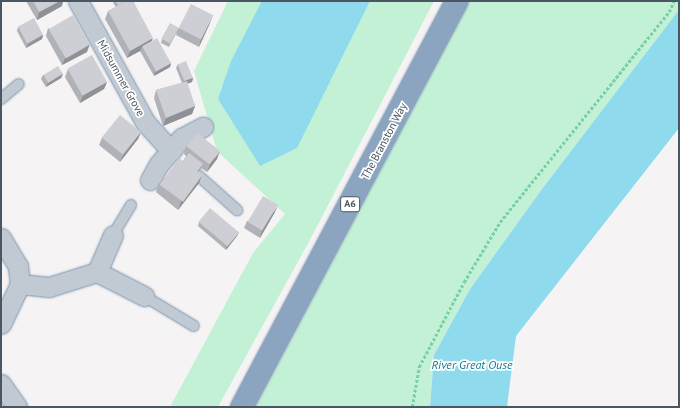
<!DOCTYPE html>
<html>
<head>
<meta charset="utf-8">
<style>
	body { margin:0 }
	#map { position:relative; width:680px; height:408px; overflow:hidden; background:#f5f3f3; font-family:"PT Sans",sans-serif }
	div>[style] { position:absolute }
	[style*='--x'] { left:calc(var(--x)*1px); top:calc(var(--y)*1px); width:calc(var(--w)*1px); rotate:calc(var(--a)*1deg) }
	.green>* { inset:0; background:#c3f1d5 }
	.water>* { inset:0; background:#90daee }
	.path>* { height:2.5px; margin-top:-1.25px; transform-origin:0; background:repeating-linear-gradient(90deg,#7ad0a6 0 3px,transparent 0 5px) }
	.roads { filter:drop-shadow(0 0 1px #7690ad) drop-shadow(0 0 1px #7690ad) }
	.lane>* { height:10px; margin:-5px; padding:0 5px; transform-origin:5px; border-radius:5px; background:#c1cad2 }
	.street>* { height:19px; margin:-9.5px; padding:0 9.5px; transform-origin:9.5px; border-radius:9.5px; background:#c1cad2 }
	.highway>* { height:22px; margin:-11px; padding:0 11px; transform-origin:11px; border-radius:11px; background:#8ba5c1 }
	.wall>* { inset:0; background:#b0b2b7 }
	.shaded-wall>* { inset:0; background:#909195 }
	.building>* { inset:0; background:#cdcfd5; transform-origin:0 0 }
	span { translate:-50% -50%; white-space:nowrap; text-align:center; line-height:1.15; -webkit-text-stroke:3.5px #fff; paint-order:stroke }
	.shield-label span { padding:1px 3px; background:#fff; border:1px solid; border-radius:3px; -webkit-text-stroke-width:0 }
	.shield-label { font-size:10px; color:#4a5661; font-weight:700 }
	.street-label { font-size:11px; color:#4a5661 }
	.water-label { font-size:12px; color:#0c7c9b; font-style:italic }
	.frame { position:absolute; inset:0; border:2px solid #4a5661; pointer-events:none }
</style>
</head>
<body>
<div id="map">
	<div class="green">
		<div style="clip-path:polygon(228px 1px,434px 1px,312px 236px,218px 407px,170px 407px,253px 253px,285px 214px,217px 151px,194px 71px)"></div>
		<div style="clip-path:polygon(470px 1px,679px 1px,679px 11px,542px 189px,470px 289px,434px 355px,430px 407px,256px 407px)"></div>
	</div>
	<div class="water">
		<div style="clip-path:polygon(262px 1px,370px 1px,297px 148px,260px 166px,218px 99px,231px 61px)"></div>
		<div style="clip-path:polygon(679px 10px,679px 128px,516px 336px,507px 407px,430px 407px,434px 355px,470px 289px,542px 189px)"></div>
	</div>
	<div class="path">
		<div style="--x:412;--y:407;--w:41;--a:-80.1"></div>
		<div style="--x:419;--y:367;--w:96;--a:-62.1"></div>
		<div style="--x:464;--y:282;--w:70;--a:-59"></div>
		<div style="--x:500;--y:222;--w:270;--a:-51.2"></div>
		<div style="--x:669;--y:12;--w:12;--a:-66"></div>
	</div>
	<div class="roads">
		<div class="lane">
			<div style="--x:1;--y:99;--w:23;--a:-40"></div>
			<div style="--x:191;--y:169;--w:62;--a:41.7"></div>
			<div style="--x:113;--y:235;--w:35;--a:-59"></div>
			<div style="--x:144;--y:296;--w:58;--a:31"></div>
		</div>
		<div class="street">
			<div style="--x:78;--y:1;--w:138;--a:61"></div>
			<div style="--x:145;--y:122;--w:39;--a:48"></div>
			<div style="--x:150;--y:180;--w:18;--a:-61"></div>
			<div style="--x:159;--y:164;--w:35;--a:-49"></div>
			<div style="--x:182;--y:138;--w:24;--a:-28"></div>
			<div style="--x:1;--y:238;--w:33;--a:59"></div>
			<div style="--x:18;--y:266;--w:18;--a:84"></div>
			<div style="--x:20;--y:284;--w:44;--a:115.4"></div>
			<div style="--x:97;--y:272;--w:40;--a:-66.6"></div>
			<div style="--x:20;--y:284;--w:29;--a:6"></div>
			<div style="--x:49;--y:287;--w:50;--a:-17.4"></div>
			<div style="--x:97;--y:272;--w:53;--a:27.1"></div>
			<div style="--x:1;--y:384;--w:28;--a:55"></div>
		</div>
		<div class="highway">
			<div style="--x:242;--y:407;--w:459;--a:-62.1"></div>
		</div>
	</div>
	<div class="wall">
		<div style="clip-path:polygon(26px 1px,63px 1px,62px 6px,37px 20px)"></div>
		<div style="clip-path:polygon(114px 1px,135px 1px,134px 3px,152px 41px,171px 63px,170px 67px,154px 76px,140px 51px,127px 58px,105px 19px,108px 11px,116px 7px,113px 3px)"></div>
		<div style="clip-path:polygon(210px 23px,199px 47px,176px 35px,177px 32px,169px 47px,161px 43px,162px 39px,179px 28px)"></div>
		<div style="clip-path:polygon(18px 27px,43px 35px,42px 39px,26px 48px,17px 31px)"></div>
		<div style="clip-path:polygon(48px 28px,87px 52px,62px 65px,46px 36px)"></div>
		<div style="clip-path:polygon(178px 64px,193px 78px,192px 82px,187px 84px,195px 106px,192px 114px,163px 126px,154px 98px,156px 90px,182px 83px,176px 68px)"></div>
		<div style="clip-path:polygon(68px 69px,107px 82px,104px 89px,80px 103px,65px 77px)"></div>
		<div style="clip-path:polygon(63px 74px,61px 78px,46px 87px,41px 79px,43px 75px)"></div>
		<div style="clip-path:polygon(141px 132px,138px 139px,120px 162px,99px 145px,102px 138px)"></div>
		<div style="clip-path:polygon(186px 146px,217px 159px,207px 172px,201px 168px,198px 172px,202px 175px,199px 183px,178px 210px,156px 192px,158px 184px,183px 161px,186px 156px,184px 154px)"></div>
		<div style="clip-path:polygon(275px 212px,260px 238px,244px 228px,247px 221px)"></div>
		<div style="clip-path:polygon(199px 222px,239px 232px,237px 236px,226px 250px,198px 226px)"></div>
	</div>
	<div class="shaded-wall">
		<div style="clip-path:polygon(60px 1px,63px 1px,62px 6px,37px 20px,39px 12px)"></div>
		<div style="clip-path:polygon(213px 15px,210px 23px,199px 47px,201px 39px)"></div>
		<div style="clip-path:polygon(43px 35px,42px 39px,26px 48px,28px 44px)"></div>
		<div style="clip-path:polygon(153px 38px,150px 45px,142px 47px,140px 51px,127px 58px,130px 51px)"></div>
		<div style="clip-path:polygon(90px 44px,87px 52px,62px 65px,65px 58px)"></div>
		<div style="clip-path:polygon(171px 63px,170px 67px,154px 76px,155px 72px)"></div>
		<div style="clip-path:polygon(63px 74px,61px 78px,46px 87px,48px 83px)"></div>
		<div style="clip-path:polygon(193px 78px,192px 82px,183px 85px,184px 81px)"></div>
		<div style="clip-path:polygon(107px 82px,104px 89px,80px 103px,83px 95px)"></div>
		<div style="clip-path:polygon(195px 106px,192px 114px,163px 126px,166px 118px)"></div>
		<div style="clip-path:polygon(141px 132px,138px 139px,120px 162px,123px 155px)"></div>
		<div style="clip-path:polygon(220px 151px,217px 159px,207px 172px,210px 164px)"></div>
		<div style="clip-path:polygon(203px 164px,201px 168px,193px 179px,194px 174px)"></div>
		<div style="clip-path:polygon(202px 175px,199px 183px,178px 210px,181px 202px)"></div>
		<div style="clip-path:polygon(278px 205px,275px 212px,260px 238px,262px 230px)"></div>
		<div style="clip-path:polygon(239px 232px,237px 236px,226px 250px,227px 246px)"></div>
	</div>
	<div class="building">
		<div style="clip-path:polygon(33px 1px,60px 1px,39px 12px)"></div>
		<div style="clip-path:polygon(116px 1px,126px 1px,118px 5px)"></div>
		<div style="clip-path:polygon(126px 1px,133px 1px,153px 38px,130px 51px,108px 11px)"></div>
		<div style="left:191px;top:4px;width:25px;height:27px;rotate:27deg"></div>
		<div style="left:73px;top:15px;width:34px;height:28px;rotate:60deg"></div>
		<div style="left:34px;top:18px;width:19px;height:18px;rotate:62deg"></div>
		<div style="left:170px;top:23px;width:10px;height:18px;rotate:29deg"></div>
		<div style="left:157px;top:38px;width:29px;height:17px;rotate:61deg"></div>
		<div style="left:92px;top:55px;width:31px;height:28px;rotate:61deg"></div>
		<div style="left:186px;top:61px;width:18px;height:9px;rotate:68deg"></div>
		<div style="left:58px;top:66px;width:9px;height:17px;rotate:58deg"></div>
		<div style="clip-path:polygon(187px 81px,195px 106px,166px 118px,156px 90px)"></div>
		<div style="left:120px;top:115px;width:27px;height:29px;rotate:39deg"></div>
		<div style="left:197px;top:133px;width:29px;height:17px;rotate:38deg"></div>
		<div style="left:189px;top:153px;width:18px;height:10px;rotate:38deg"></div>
		<div style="left:179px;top:158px;width:29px;height:33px;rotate:36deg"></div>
		<div style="left:263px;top:196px;width:17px;height:30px;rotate:31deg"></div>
		<div style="left:210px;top:208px;width:38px;height:18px;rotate:40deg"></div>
	</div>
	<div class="shield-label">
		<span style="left:350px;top:204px">A6</span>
	</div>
	<div class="street-label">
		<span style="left:121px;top:78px;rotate:61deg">Midsummer Grove</span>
		<span style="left:384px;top:141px;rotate:-62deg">The Branston Way</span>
	</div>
	<div class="water-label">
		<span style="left:472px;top:365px">River Great Ouse</span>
	</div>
	<div class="frame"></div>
</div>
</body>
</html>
